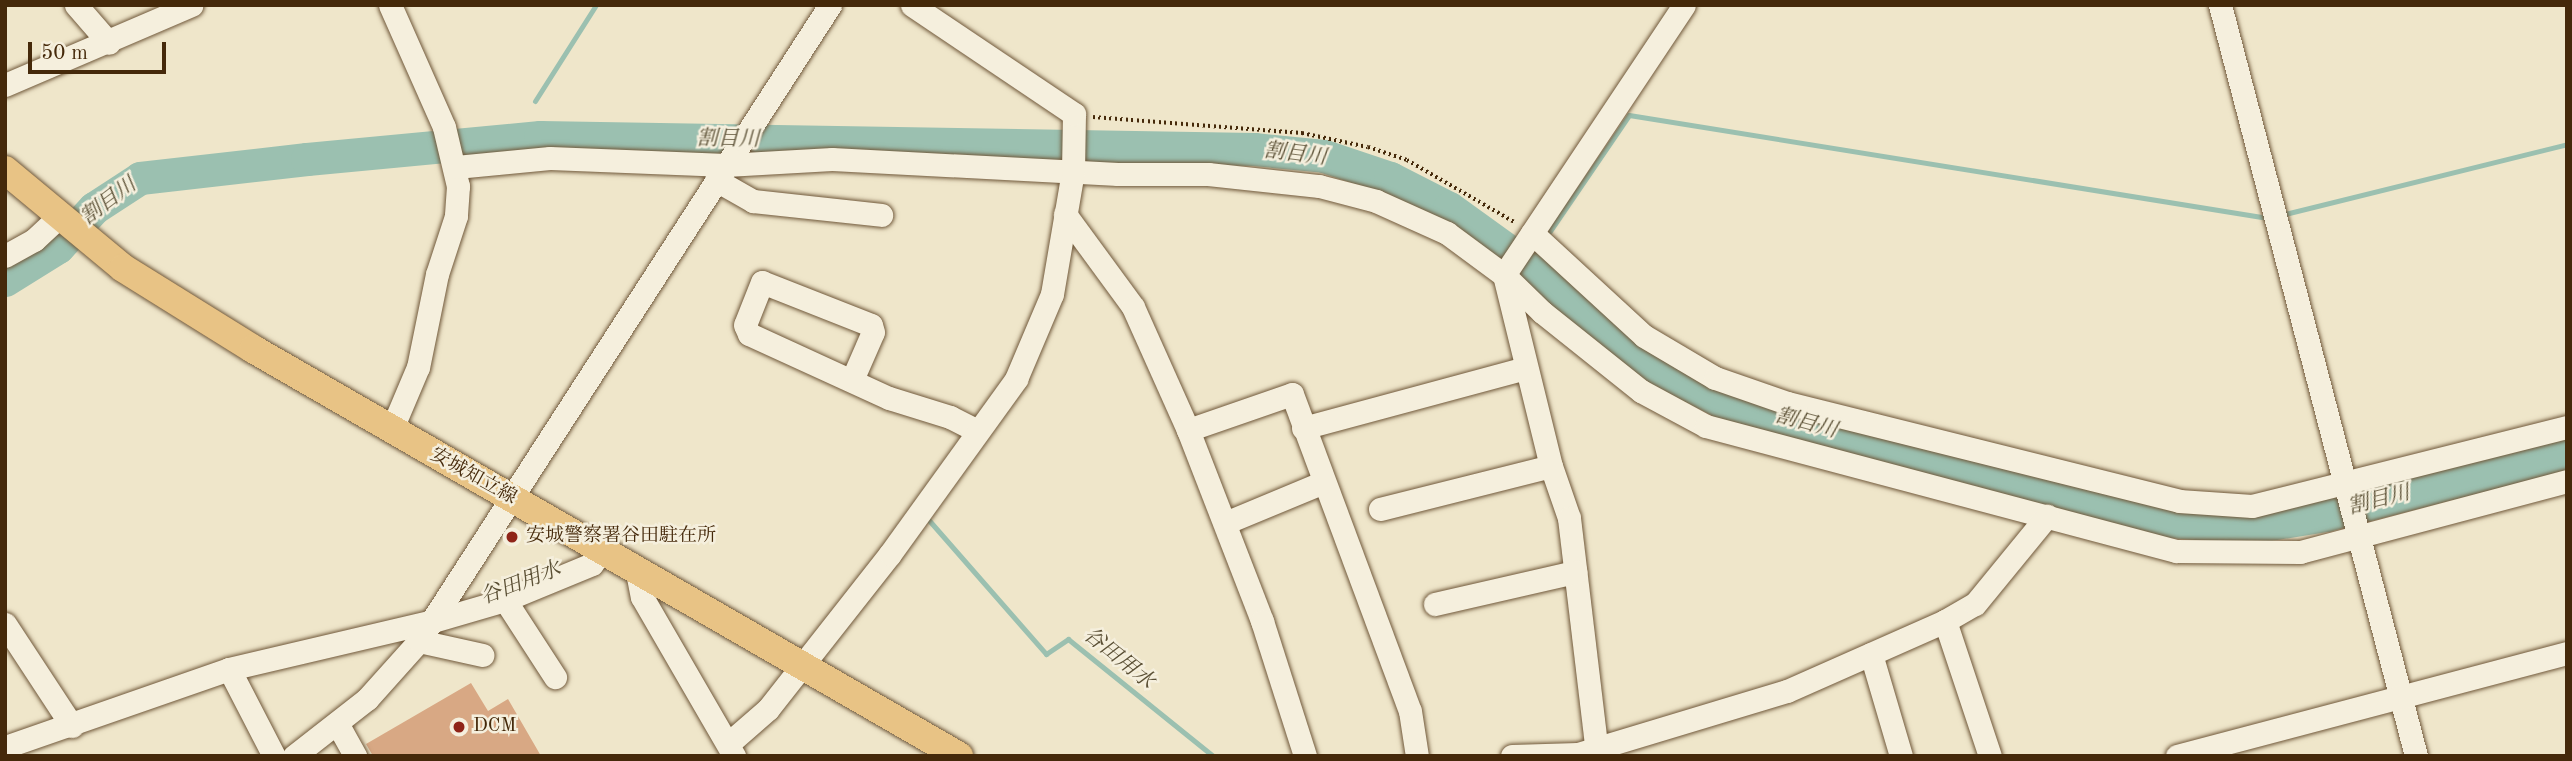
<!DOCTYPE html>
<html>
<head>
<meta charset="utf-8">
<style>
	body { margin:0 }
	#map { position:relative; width:2572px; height:761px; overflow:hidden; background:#efe6ca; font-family:"Old Standard TT","Noto Serif JP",serif }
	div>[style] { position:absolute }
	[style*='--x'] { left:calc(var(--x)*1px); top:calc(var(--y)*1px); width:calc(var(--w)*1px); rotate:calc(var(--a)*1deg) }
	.stream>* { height:5px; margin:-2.5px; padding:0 2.5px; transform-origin:2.5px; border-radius:2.5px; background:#9bc0b0 }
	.river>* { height:33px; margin:-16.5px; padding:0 16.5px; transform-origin:16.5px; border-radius:16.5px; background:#9bc0b0 }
	.building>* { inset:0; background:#d8a884 }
	.path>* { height:3.5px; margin-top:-1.75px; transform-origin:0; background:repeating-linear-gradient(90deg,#45290a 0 2px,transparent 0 5.5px) }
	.roads { filter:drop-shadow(0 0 2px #70583a) drop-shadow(0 0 2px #70583a) }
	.minor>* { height:23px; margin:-11.5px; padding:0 11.5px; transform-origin:11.5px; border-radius:11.5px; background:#f5efdd }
	.major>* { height:28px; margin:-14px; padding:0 14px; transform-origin:14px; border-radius:14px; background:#e8c385 }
	.dots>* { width:19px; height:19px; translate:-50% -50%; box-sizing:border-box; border:4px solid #f5efdd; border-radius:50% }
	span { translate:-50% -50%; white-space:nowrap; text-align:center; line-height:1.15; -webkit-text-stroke:5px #f5efdd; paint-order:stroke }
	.street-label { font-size:19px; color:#45290a }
	.poi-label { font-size:19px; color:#45290a }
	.left { translate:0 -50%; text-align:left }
	.water-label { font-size:21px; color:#5a4f34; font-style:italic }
	.frame { position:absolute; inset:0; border:7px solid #45290a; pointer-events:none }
	.scale { position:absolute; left:28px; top:42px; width:138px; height:32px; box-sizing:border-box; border:4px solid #45290a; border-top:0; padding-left:9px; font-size:21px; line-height:24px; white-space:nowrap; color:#45290a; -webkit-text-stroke:5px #f5efdd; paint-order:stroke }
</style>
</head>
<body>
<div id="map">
	<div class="stream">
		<div style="--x:535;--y:101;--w:114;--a:-57.6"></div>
		<div style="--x:537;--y:124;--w:13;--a:77"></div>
		<div style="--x:2281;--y:215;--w:295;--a:-13.9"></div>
		<div style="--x:1550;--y:231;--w:140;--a:-55.7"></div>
		<div style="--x:1629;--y:115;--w:647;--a:9.16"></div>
		<div style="--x:1527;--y:264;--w:8;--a:-50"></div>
		<div style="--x:927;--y:518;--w:181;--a:48.8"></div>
		<div style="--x:1046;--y:654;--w:27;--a:-34"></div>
		<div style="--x:1068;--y:639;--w:186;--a:38.9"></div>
	</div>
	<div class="river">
		<div style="--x:5;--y:280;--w:62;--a:-31.9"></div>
		<div style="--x:58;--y:247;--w:53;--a:-47.3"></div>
		<div style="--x:94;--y:208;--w:55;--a:-33.1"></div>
		<div style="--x:140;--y:178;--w:168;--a:-6.5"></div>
		<div style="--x:307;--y:159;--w:234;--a:-5.4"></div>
		<div style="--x:540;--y:137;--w:714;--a:0.96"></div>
		<div style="--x:1254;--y:149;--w:70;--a:5.7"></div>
		<div style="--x:1324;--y:156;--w:70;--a:18.4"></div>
		<div style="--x:1390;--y:178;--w:66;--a:27"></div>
		<div style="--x:1449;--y:208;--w:96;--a:35.7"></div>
		<div style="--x:1527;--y:264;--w:155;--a:39.8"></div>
		<div style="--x:1646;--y:363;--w:83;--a:27.2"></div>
		<div style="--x:1720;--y:401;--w:465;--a:15"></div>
		<div style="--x:2169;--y:521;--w:82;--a:4.2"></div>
		<div style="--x:2251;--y:527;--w:76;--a:-9.1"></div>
		<div style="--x:2326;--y:515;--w:249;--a:-14.4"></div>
	</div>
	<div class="building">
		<div style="clip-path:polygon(471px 683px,488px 711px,508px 699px,541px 756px,373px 756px,366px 744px)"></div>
	</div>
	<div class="path">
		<div style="--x:1093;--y:117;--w:210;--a:4.4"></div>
		<div style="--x:1302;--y:133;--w:67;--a:12"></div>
		<div style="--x:1368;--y:147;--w:41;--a:18.4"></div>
		<div style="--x:1407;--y:160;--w:126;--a:30"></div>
	</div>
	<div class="roads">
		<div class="minor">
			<div style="--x:76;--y:5;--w:50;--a:49"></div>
			<div style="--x:390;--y:5;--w:133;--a:66.1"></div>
			<div style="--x:444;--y:127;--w:61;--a:76.7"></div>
			<div style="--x:458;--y:186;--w:30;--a:94"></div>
			<div style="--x:456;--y:216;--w:61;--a:108.1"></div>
			<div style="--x:437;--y:274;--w:95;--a:101.5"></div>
			<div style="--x:418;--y:367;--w:69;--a:112.9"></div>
			<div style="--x:2220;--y:5;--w:776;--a:75.37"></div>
			<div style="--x:5;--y:85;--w:203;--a:-23.2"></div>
			<div style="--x:456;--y:167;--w:94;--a:-5.5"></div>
			<div style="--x:550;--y:158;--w:176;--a:2.3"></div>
			<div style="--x:726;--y:165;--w:106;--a:-3.2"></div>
			<div style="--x:832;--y:159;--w:286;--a:3"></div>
			<div style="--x:1118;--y:174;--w:90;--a:0"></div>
			<div style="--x:1208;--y:174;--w:112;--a:6.2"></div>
			<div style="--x:1319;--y:186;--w:59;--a:14.7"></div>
			<div style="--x:1376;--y:201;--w:78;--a:24.3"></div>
			<div style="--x:1447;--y:233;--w:71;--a:36.4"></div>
			<div style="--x:1504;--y:275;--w:53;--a:44.2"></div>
			<div style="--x:1542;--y:312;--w:127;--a:38.6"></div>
			<div style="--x:1641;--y:391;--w:74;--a:28.3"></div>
			<div style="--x:1706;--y:426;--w:486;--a:14.9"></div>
			<div style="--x:2176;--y:551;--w:124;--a:0.5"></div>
			<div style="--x:2300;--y:552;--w:276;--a:-14.9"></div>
			<div style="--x:716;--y:180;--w:43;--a:29.6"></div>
			<div style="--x:753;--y:201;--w:129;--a:6.2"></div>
			<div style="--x:1065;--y:214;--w:115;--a:53.8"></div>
			<div style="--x:1133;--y:307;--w:135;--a:65.9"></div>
			<div style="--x:1188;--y:430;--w:205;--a:68.8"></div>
			<div style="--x:1262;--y:621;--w:142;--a:72.3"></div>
			<div style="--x:1532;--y:233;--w:152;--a:42.6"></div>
			<div style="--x:1644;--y:336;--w:82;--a:30.6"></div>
			<div style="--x:1715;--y:378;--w:76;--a:19.1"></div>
			<div style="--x:1787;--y:403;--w:404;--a:14"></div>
			<div style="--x:2179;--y:501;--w:73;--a:3.9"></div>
			<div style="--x:2252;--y:506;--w:325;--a:-14.1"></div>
			<div style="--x:5;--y:256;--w:33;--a:-29"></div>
			<div style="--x:34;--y:240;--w:37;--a:-43"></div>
			<div style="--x:1504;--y:275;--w:197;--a:76.2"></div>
			<div style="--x:1551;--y:466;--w:55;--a:70.9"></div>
			<div style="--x:1569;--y:518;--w:230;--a:83.2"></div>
			<div style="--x:1504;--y:275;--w:324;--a:-56.3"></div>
			<div style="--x:852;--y:380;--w:52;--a:-66.4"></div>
			<div style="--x:873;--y:332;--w:7;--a:-106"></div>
			<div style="--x:871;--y:325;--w:117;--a:-158.5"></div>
			<div style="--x:762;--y:282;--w:46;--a:111.6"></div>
			<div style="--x:745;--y:325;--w:10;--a:66"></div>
			<div style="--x:749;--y:334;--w:154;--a:24.6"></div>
			<div style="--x:889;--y:398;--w:64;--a:17.3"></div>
			<div style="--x:950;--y:417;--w:31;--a:27"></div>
			<div style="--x:1303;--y:428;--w:231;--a:-15.1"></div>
			<div style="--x:1188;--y:430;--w:110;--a:-19.1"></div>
			<div style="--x:1292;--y:394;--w:338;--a:69.6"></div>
			<div style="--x:1410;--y:711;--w:46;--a:81.2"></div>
			<div style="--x:1380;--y:509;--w:176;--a:-14.1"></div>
			<div style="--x:1225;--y:523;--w:104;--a:-22.6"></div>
			<div style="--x:637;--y:572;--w:25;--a:79"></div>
			<div style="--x:642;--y:597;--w:184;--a:59.9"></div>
			<div style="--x:505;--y:600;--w:92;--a:57"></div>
			<div style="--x:1435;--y:604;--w:144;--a:-12.9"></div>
			<div style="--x:1945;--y:621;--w:142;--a:71.6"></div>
			<div style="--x:5;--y:624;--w:122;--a:56.7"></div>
			<div style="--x:419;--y:641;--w:65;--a:12.5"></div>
			<div style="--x:1871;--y:654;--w:106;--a:73.6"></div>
			<div style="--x:229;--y:669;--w:98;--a:62.7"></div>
			<div style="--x:337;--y:723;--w:38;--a:61"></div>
			<div style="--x:729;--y:743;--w:52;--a:-41.1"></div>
			<div style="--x:768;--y:709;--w:197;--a:-51.8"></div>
			<div style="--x:890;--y:554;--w:216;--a:-54.2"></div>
			<div style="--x:1016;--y:379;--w:92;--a:-67"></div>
			<div style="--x:1052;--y:294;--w:125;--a:-80.3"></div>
			<div style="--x:1073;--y:171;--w:57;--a:-89"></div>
			<div style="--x:1074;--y:114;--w:195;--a:-146.1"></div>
			<div style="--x:5;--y:747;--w:237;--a:-19.2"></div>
			<div style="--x:229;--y:669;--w:210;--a:-13.2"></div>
			<div style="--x:433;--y:621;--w:75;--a:-16.3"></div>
			<div style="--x:505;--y:600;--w:94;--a:-22.5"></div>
			<div style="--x:592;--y:564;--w:16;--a:-55"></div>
			<div style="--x:294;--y:756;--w:93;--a:-38"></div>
			<div style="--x:367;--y:699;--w:78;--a:-48.1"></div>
			<div style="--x:419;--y:641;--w:757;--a:-57.13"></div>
			<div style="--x:1512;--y:756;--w:66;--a:-1.7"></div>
			<div style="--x:1578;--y:754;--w:218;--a:-16.8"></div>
			<div style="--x:1787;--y:691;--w:173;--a:-23.9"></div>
			<div style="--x:1945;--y:621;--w:34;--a:-30"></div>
			<div style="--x:1975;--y:604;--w:114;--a:-50.7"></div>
			<div style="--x:2177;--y:756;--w:403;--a:-14.8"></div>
		</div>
		<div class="major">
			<div style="--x:5;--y:170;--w:153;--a:39.7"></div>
			<div style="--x:123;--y:268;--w:153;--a:31.9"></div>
			<div style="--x:253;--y:349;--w:815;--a:29.96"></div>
		</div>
	</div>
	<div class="dots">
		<div style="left:512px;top:537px;background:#8f2418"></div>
		<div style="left:459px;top:727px;background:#8f2418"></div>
	</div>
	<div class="street-label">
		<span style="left:473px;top:477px;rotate:29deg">安城知立線</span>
	</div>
	<div class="poi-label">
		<span class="left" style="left:526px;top:537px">安城警察署谷田駐在所</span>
		<span class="left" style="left:473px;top:727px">DCM</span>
	</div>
	<div class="water-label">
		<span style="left:728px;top:140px;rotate:1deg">割目川</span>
		<span style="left:1295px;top:155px;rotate:7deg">割目川</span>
		<span style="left:109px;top:202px;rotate:-37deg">割目川</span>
		<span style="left:1806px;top:424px;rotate:15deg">割目川</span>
		<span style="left:2379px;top:501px;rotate:-14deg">割目川</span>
		<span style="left:521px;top:584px;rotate:-21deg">谷田用水</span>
		<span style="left:1118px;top:659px;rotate:39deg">谷田用水</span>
	</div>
	<div class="frame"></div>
	<div class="scale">50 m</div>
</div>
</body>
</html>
